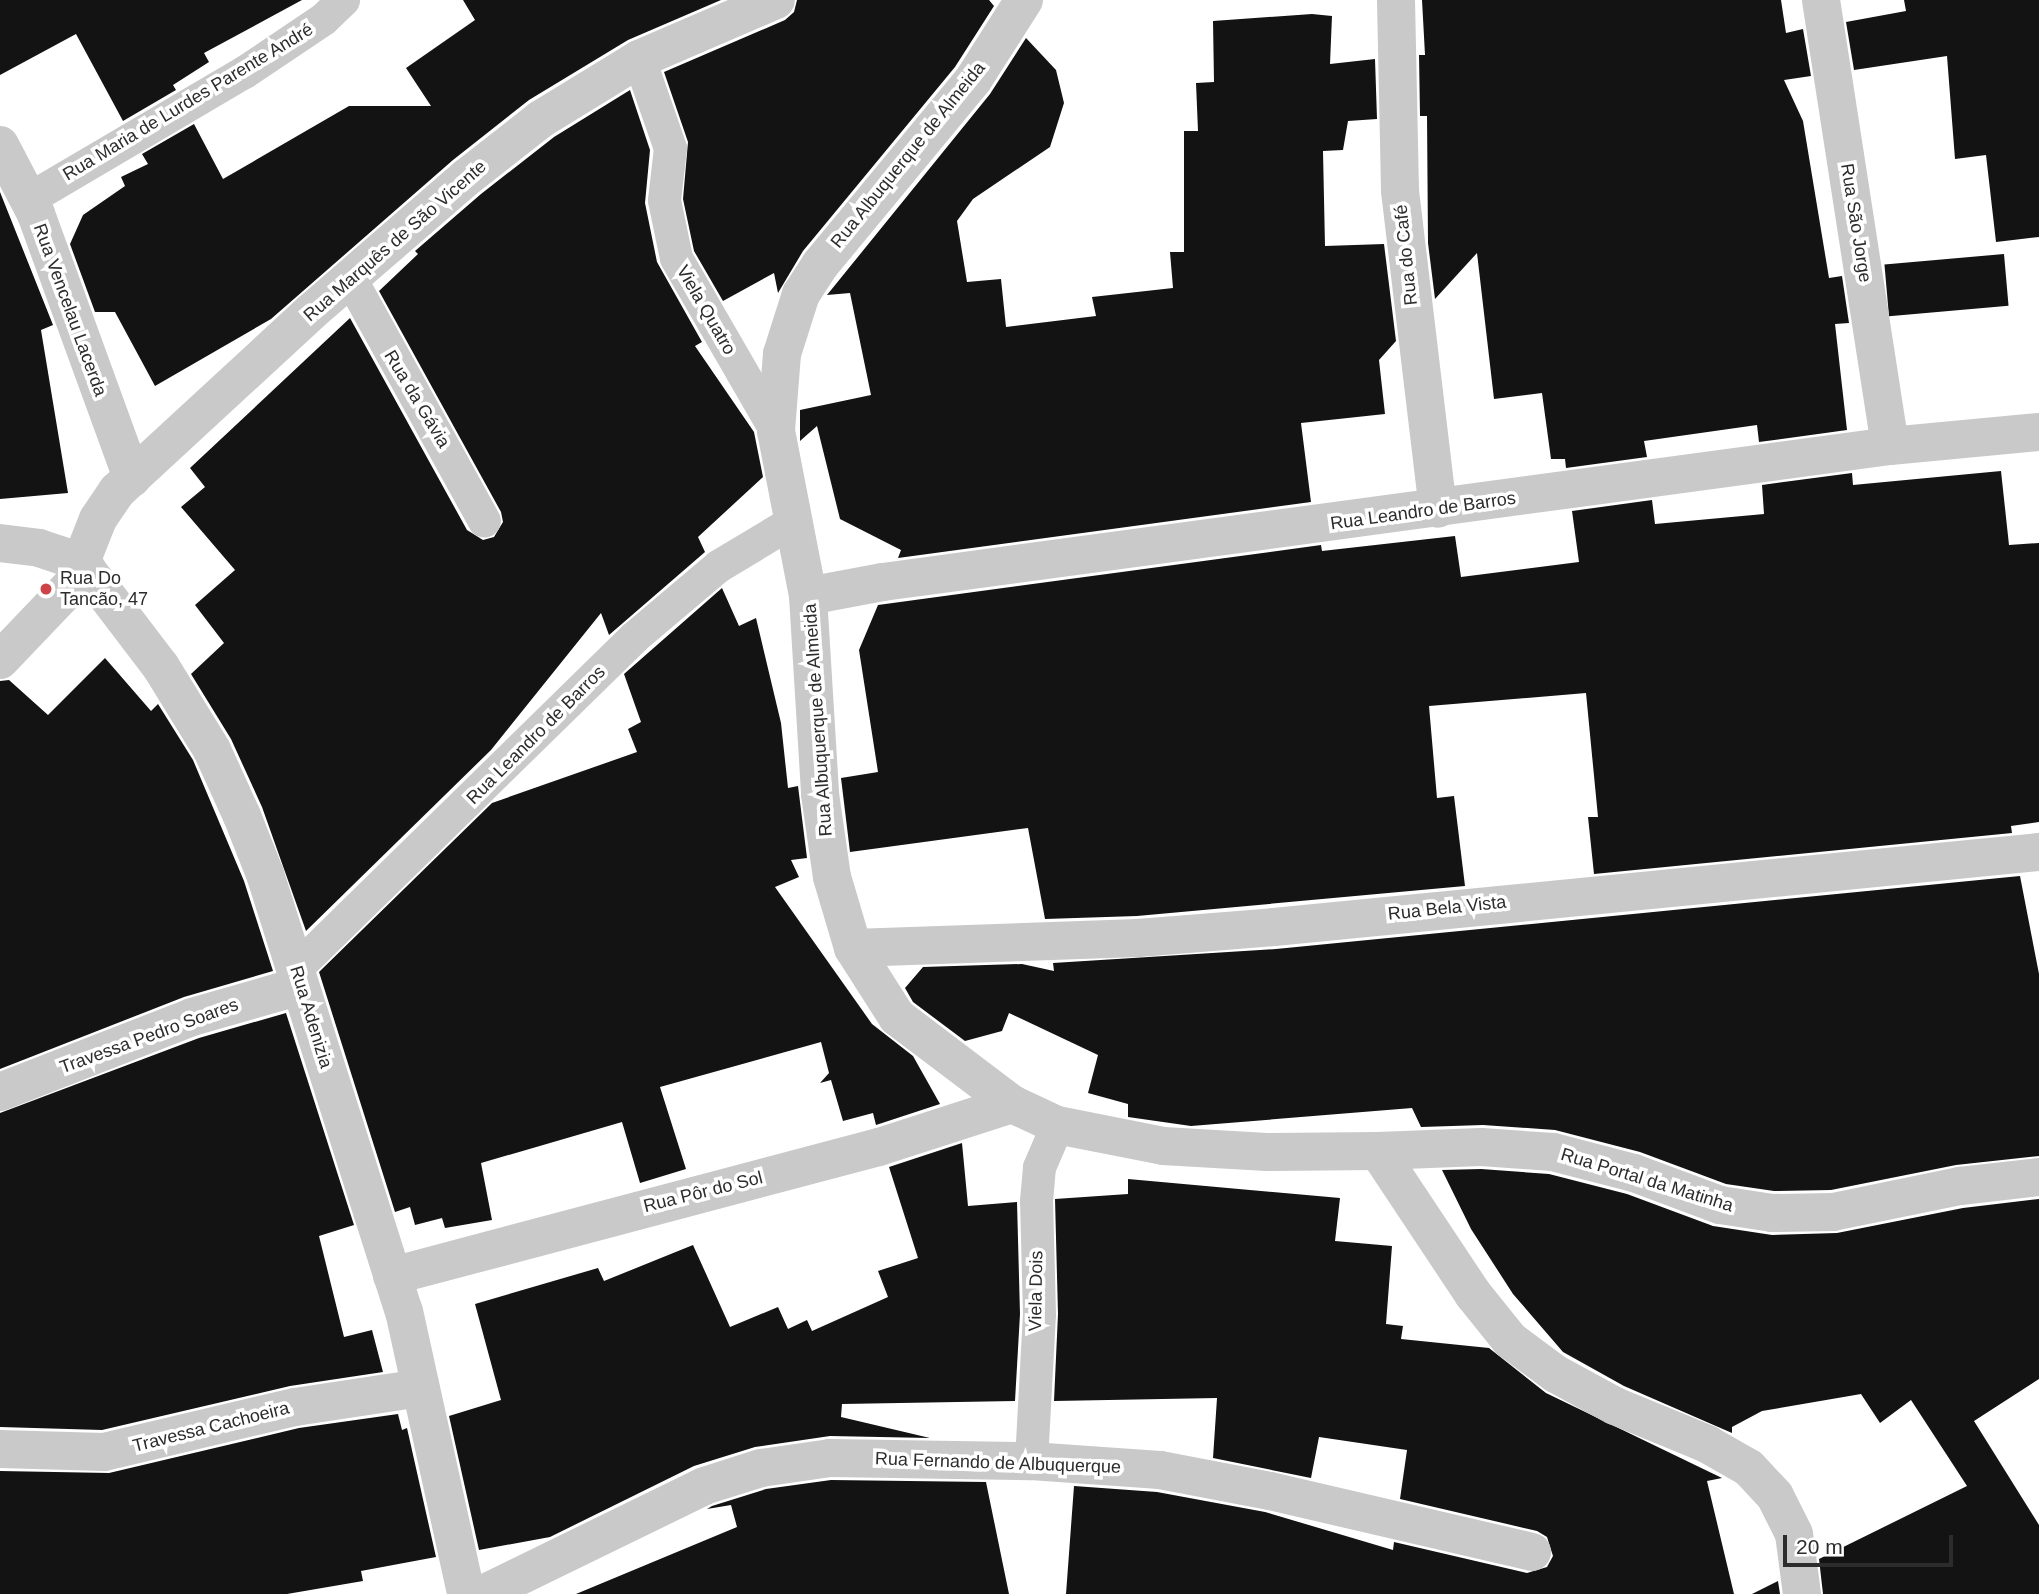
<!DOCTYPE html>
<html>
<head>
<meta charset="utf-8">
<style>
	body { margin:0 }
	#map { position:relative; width:2039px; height:1594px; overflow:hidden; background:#fff; font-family:Helvetica,sans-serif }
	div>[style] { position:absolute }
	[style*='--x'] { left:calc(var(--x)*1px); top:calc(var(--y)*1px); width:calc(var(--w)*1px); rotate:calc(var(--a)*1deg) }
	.building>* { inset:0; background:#131313; transform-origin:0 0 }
	.lane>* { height:33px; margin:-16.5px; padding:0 16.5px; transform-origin:16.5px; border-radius:16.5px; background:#c9c9c9 }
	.street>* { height:38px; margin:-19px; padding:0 19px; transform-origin:19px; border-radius:19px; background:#c9c9c9 }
	.dots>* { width:19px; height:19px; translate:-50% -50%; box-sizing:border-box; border:4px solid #fff; border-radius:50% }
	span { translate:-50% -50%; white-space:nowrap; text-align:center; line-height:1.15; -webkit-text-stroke:7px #fff; paint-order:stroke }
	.street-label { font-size:18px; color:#2c2c2c }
	.poi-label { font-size:18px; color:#2c2c2c }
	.left { translate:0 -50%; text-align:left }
	.scale { position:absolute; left:1783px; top:1535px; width:170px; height:32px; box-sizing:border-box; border:4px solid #2c2c2c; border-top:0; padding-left:9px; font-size:21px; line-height:24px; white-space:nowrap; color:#2c2c2c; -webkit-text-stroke:5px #fff; paint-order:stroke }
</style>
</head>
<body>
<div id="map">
	<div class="building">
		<div style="clip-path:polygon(0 0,302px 0,204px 53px,209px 62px,173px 85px,176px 90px,123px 121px,76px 34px,0 75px)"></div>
		<div style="clip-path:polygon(463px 0,721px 0,628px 40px,529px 100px,453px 160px,271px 319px,155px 386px,115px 312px,95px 312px,70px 244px,83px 215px,125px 186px,121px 177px,148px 164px,142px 154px,194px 124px,223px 179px,349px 106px,431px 106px,406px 68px,475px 20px)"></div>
		<div style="clip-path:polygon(797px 0,989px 0,994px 6px,955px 67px,803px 251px,778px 293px,774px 273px,723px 301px,694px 251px,683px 199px,688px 142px,664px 72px,785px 20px,794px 12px)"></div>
		<div style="clip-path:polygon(1422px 0,1781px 0,1786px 33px,1803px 29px,1811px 76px,1784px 80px,1803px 121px,1829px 278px,1842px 276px,1849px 323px,1835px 324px,1847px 430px,1759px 442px,1757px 425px,1644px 441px,1647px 457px,1566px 468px,1565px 459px,1551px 459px,1542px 393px,1494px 399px,1477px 253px,1435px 299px,1428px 243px,1427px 116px,1420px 116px,1419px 55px,1425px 55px)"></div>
		<div style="clip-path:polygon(1904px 0,2039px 0,2039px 237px,1996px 242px,1986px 155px,1955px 159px,1947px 56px,1854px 70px,1846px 22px,1906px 11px)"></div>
		<div style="clip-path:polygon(1312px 14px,1332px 16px,1330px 64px,1375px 59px,1377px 119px,1348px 121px,1343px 150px,1323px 151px,1325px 246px,1384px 244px,1396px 341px,1379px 360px,1385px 414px,1301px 423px,1311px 502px,898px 558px,901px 550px,840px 519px,817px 426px,800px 441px,800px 410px,871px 395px,850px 293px,827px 295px,990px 94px,1026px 38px,1056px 70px,1064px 103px,1050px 147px,973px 199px,957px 221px,967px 282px,1001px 279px,1006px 327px,1096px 316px,1092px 297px,1173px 288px,1170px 252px,1184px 252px,1184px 131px,1198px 131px,1196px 83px,1214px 82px,1213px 21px)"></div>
		<div style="clip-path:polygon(630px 90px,650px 150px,645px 203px,657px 262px,702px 342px,695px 346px,754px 432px,763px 477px,698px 537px,705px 552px,609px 635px,601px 613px,491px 750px,306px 931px,262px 807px,231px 739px,191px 674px,224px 643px,195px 605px,235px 570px,181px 507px,205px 487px,190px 468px,350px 318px,467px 530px,483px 540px,494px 537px,503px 522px,501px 512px,379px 291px,418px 254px,415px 251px,481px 194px,554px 137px)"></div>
		<div style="clip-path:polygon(0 192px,53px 325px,41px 330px,68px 493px,0 499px)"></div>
		<div style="left:2004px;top:254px;width:52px;height:120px;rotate:85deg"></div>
		<div style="clip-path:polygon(2001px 471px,2009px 545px,2039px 543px,2039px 822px,2011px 826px,2012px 833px,1594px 874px,1588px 817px,1598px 817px,1586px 693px,1429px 706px,1437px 798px,1454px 796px,1465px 886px,1137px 916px,1045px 919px,1028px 828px,850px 852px,841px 778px,878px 772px,859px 650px,878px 605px,1321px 545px,1322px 551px,1455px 536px,1461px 577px,1579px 562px,1572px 511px,1652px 500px,1655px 524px,1764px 514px,1762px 485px,1852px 473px,1853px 485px)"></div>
		<div style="clip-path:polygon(722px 588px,739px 626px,756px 618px,781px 723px,788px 788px,798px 786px,807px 858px,791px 860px,799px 877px,775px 887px,872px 1024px,913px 1056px,940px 1104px,876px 1125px,873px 1113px,843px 1121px,831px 1080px,820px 1083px,829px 1073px,821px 1042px,660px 1087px,686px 1169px,640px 1183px,622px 1122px,481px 1163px,492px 1220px,445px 1228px,442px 1218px,415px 1225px,410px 1207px,395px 1212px,319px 972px,492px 803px,637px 752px,628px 729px,641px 722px,624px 674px)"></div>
		<div style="clip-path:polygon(105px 658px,151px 711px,158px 704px,193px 760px,244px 881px,273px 971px,184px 997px,0 1069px,0 681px,9px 680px,48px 715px)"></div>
		<div style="clip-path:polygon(2020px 876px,2039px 974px,2039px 1156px,1956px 1165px,1831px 1190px,1774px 1191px,1726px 1184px,1640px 1152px,1555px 1130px,1483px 1125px,1421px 1127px,1412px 1108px,1191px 1126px,1128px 1117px,1128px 1104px,1088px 1093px,1098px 1055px,1009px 1013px,1002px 1031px,965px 1041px,913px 1002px,905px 988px,923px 967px,1022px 964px,1054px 971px,1053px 963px,1276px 949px)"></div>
		<div style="clip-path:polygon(286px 1013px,354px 1225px,319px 1236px,344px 1337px,372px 1330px,383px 1372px,290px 1386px,102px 1430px,0 1427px,0 1113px,199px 1038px)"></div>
		<div style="clip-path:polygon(962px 1143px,968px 1206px,1017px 1202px,1020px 1314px,1015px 1401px,842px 1404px,841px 1417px,930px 1438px,830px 1436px,755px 1447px,694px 1466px,550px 1537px,479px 1550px,449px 1416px,501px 1400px,475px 1304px,598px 1268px,604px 1281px,693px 1245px,730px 1327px,778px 1307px,788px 1329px,807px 1320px,812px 1331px,888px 1297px,878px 1271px,918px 1258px,889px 1167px)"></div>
		<div style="clip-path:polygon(1481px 1169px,1549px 1174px,1627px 1194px,1713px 1226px,1772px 1235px,1837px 1233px,1963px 1208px,2039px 1199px,2039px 1379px,1974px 1421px,2039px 1525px,2039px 1594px,1823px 1594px,1819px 1559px,1967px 1486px,1911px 1400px,1880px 1423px,1861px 1394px,1762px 1411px,1732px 1427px,1732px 1433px,1624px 1386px,1563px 1352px,1513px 1294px,1471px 1229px,1442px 1170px)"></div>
		<div style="clip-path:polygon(1128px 1179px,1340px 1198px,1335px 1241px,1392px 1246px,1386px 1324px,1403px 1326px,1401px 1339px,1489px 1348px,1546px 1393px,1722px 1478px,1707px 1481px,1734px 1594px,1066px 1594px,1074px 1486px,1157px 1492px,1265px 1512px,1393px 1550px,1394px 1542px,1527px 1573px,1547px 1567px,1553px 1556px,1547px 1537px,1537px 1531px,1400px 1499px,1407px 1450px,1319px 1437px,1311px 1478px,1213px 1458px,1217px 1398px,1054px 1401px,1058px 1314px,1055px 1199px,1128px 1194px)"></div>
		<div style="clip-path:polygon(398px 1414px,402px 1430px,407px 1428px,436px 1557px,361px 1571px,363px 1581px,287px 1594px,0 1594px,0 1471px,109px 1473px,299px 1428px)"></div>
		<div style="clip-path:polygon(831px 1480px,986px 1482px,1009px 1594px,576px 1594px,737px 1527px,731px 1505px,707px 1509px,712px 1506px,766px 1489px)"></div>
		<div style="clip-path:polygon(1778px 1581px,1780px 1594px,1752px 1594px)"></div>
	</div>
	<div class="lane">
		<div style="--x:639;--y:59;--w:94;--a:70.8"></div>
		<div style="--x:670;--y:148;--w:52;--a:96.6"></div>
		<div style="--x:664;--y:200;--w:59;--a:78.3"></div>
		<div style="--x:676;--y:258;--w:200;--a:60"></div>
		<div style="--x:28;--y:199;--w:251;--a:-30.5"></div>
		<div style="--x:244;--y:72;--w:95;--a:-33.9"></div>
		<div style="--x:323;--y:19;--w:28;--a:-44"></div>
		<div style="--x:350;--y:278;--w:277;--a:61.1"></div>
		<div style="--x:295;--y:969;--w:474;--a:-44.4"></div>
		<div style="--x:634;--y:637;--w:110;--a:-40.2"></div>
		<div style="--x:718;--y:566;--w:87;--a:-31"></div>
		<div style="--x:1031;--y:1461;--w:147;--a:-86.9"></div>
		<div style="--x:1039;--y:1314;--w:113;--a:-91.5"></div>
		<div style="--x:1036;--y:1201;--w:34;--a:-85"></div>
		<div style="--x:1039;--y:1167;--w:46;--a:-66.8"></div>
	</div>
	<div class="street">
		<div style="--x:1024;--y:0;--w:95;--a:122.5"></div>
		<div style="--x:973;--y:80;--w:240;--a:129.6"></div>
		<div style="--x:820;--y:265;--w:35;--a:123"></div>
		<div style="--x:801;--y:294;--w:63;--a:107.6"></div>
		<div style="--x:782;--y:354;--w:77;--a:94.5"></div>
		<div style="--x:776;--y:431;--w:168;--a:79"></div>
		<div style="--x:808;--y:596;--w:198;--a:86.5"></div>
		<div style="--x:820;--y:794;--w:84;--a:81.8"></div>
		<div style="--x:832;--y:877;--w:74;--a:73.5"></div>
		<div style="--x:853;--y:948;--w:82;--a:57.5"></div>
		<div style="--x:897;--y:1017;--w:144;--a:37.1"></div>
		<div style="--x:1012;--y:1104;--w:50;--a:25"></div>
		<div style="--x:1057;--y:1125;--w:108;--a:11.2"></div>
		<div style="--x:1163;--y:1146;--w:104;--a:3.3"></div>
		<div style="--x:1267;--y:1152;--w:111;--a:-0.5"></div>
		<div style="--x:1378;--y:1151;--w:172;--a:56.4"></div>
		<div style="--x:1473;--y:1294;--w:59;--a:51.2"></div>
		<div style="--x:1510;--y:1340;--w:57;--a:36.5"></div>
		<div style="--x:1556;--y:1374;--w:67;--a:28.5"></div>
		<div style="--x:1615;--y:1406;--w:100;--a:22.4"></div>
		<div style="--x:1707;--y:1444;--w:48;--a:29.7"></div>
		<div style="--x:1749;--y:1468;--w:38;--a:47"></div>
		<div style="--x:1775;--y:1496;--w:42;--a:63.4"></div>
		<div style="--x:1794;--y:1534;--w:61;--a:82.4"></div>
		<div style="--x:1396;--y:0;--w:191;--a:88.8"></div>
		<div style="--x:1400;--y:191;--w:320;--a:83.2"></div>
		<div style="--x:1821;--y:0;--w:451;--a:81.2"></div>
		<div style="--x:0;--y:145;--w:78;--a:62.4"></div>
		<div style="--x:36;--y:214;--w:281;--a:70"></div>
		<div style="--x:0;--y:543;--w:39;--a:7"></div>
		<div style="--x:39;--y:548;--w:44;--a:18.4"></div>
		<div style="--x:81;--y:562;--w:132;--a:52.7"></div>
		<div style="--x:161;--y:667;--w:97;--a:58.4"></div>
		<div style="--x:212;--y:750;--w:72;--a:65.6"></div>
		<div style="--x:242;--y:816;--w:62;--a:68.4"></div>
		<div style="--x:265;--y:874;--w:459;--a:72.4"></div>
		<div style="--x:404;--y:1311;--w:290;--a:77.6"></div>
		<div style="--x:81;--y:562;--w:46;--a:-68.4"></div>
		<div style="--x:98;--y:519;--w:34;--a:-56"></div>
		<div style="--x:117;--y:491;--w:264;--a:-42.7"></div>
		<div style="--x:311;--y:312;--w:206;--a:-40.9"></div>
		<div style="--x:467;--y:177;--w:94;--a:-38.1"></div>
		<div style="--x:541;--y:119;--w:115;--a:-31.5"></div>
		<div style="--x:639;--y:59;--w:149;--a:-23.3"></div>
		<div style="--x:808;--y:596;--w:76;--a:-10.6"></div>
		<div style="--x:883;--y:582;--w:1016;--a:-7.69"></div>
		<div style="--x:1890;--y:446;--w:150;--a:-5.4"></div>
		<div style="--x:0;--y:660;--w:126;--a:-46.3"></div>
		<div style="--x:853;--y:948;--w:285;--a:-2"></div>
		<div style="--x:1138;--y:938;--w:136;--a:-4.6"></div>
		<div style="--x:1274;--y:927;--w:769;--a:-5.6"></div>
		<div style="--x:0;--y:1092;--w:206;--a:-21.3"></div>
		<div style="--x:192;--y:1017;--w:112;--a:-16"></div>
		<div style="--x:1378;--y:1151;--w:103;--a:-2.2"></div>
		<div style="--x:1481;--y:1147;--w:72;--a:4"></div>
		<div style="--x:1553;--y:1152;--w:84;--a:14.5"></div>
		<div style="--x:1634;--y:1173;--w:92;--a:20.4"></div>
		<div style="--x:1720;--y:1205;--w:53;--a:8.7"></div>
		<div style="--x:1772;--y:1213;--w:61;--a:-0.9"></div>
		<div style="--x:1833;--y:1212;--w:130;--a:-11.6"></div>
		<div style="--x:1960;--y:1186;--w:80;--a:-6.5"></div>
		<div style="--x:392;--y:1276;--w:504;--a:-14.84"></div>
		<div style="--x:879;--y:1147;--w:140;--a:-17.9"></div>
		<div style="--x:0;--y:1449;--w:104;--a:1.7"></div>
		<div style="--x:104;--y:1452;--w:196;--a:-13.3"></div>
		<div style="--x:295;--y:1407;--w:127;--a:-8.6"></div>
		<div style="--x:483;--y:1594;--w:246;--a:-26"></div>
		<div style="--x:704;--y:1486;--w:60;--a:-17.5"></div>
		<div style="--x:761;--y:1468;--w:70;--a:-8.2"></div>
		<div style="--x:830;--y:1458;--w:201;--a:0.9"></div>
		<div style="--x:1031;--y:1461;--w:129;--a:4"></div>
		<div style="--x:1160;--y:1470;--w:112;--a:10.8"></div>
		<div style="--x:1270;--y:1491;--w:269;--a:13.1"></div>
	</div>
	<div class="dots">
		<div style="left:46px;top:589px;background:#ce4347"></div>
	</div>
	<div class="street-label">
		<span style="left:188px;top:102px;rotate:-31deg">Rua Maria de Lurdes Parente André</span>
		<span style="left:908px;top:155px;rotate:-51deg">Rua Albuquerque de Almeida</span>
		<span style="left:1856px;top:223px;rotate:81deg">Rua São Jorge</span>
		<span style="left:395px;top:241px;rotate:-41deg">Rua Marquês de São Vicente</span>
		<span style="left:1406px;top:255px;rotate:-96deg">Rua do Café</span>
		<span style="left:70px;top:310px;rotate:70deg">Rua Vencelau Lacerda</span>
		<span style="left:706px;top:310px;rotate:60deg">Viela Quatro</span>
		<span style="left:417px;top:399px;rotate:59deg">Rua da Gávia</span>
		<span style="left:1423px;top:511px;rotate:-8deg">Rua Leandro de Barros</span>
		<span style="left:818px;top:720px;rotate:-94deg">Rua Albuquerque de Almeida</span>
		<span style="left:536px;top:735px;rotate:-45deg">Rua Leandro de Barros</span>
		<span style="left:1447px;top:908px;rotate:-6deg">Rua Bela Vista</span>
		<span style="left:311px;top:1017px;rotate:73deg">Rua Adenizia</span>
		<span style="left:149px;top:1036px;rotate:-20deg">Travessa Pedro Soares</span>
		<span style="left:1647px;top:1180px;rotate:17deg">Rua Portal da Matinha</span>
		<span style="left:703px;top:1192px;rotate:-14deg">Rua Pôr do Sol</span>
		<span style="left:1036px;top:1291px;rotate:-89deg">Viela Dois</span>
		<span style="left:211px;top:1427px;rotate:-14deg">Travessa Cachoeira</span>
		<span style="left:998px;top:1463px;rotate:2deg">Rua Fernando de Albuquerque</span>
	</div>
	<div class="poi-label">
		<span class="left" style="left:60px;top:589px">Rua Do<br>Tancão, 47</span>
	</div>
	<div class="scale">20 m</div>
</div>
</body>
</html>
